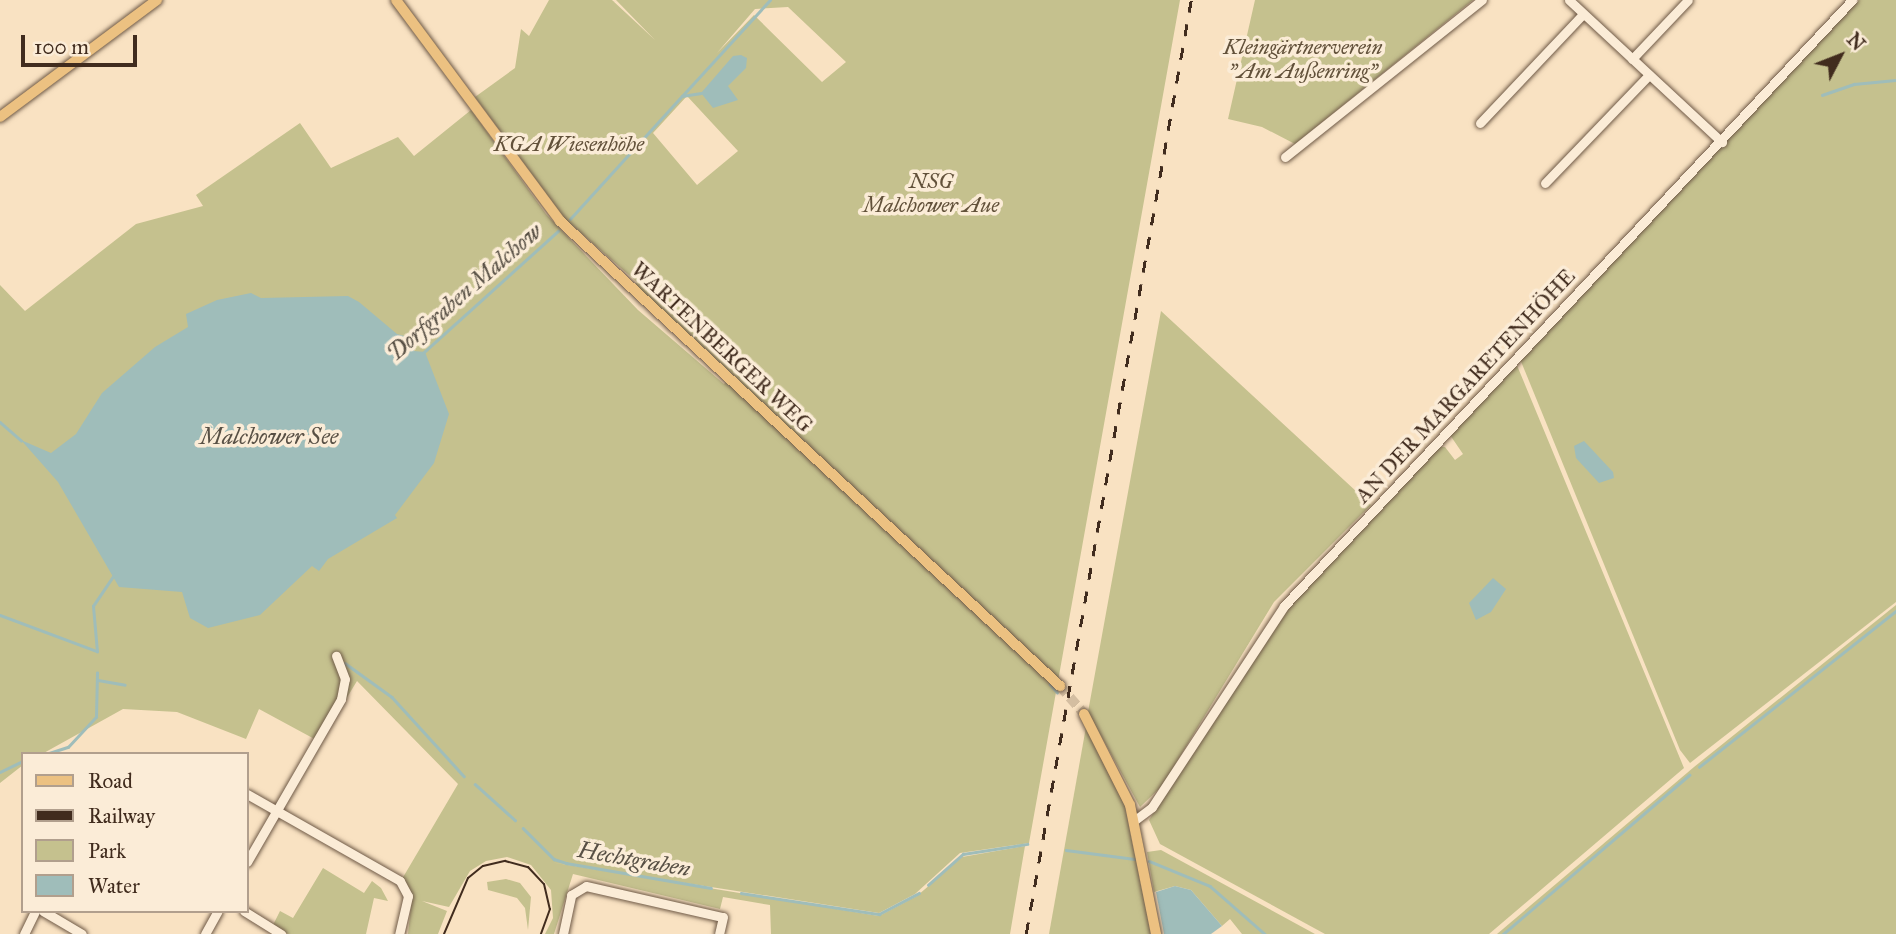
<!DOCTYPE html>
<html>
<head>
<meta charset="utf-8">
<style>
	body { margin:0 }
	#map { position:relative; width:1896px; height:934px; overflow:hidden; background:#f9e2c2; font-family:"IM FELL Great Primer",serif }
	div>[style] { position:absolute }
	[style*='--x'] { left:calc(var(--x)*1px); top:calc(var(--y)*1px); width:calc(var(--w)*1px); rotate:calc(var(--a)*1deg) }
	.green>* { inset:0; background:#c5c18e }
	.water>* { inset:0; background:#9fbdba }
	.stream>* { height:2.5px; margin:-1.25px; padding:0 1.25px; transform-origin:1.25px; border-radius:1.25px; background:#9fbdba }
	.major-tunnel>* { height:10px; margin-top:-5px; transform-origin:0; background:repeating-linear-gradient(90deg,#d4bea1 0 10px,transparent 0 15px) }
	.roads { filter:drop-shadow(0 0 2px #6f5a47) drop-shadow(0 0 2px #6f5a47) }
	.minor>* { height:9px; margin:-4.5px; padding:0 4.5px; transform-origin:4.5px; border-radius:4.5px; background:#fbecd7 }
	.major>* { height:10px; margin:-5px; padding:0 5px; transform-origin:5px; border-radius:5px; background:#ecc181 }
	.tram>* { height:2px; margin:-1px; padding:0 1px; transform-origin:1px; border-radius:1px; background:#412c1e }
	.rail>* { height:2.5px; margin-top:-1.25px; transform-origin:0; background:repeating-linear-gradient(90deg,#412c1e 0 12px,transparent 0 24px) }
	span { translate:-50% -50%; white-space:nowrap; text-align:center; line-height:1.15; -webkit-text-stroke:7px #fbecd7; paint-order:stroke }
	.park-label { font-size:21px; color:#62513a; font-style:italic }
	.street-label { font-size:21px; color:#412c1e }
	.water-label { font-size:23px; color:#585045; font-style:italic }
	.legend { position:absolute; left:21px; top:752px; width:228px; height:161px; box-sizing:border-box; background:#fbecd7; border:2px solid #b19f8d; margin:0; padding:9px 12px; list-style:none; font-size:21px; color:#412c1e }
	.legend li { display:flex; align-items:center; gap:14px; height:35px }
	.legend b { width:35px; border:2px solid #b19f8d }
	.north { position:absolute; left:1805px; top:21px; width:70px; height:70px; -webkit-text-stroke:5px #fbecd7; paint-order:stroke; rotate:48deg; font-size:19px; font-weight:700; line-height:28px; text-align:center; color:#412c1e }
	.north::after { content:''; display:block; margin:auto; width:24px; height:32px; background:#412c1e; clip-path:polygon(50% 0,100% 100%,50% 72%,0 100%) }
	.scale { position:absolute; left:21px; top:35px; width:116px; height:32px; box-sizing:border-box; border:4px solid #412c1e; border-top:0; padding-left:9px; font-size:21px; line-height:24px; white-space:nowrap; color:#412c1e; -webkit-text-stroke:5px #fbecd7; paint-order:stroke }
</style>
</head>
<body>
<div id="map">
	<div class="green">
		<div style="clip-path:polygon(evenodd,549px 0,612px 0,655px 40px,616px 0,1180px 0,1029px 843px,960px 853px,915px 894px,879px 913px,550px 862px,879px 916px,917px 896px,962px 857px,1025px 846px,1010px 934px,771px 934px,770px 905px,723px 897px,720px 909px,573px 874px,554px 934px,545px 934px,553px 918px,551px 890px,531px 865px,507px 857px,486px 861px,470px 871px,449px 907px,422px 901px,447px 911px,438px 934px,408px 934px,412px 896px,402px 879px,458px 784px,357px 681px,320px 742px,259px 709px,246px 739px,177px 712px,123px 709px,42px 754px,23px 754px,23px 765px,0 783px,0 285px,25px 311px,136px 224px,203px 206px,196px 195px,300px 123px,331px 168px,398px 137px,414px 156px,471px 110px,546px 214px,638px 310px,724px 384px,732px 376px,634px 286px,637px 282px,565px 219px,475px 97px,515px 68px,521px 29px,529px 36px,549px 0,788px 7px,846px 62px,822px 82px,754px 15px,717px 53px,755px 9px,788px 7px,549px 0,687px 96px,738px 151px,697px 185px,653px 133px,687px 96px)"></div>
		<div style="clip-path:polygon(1255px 0,1473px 0,1295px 144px,1262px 127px,1228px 119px)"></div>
		<div style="clip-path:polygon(1859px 0,1896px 0,1896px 602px,1690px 763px,1680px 750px,1520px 359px)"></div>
		<div style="clip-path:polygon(1161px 311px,1371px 505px,1274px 602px,1162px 786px,1140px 807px,1088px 712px)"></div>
		<div style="clip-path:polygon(1516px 363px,1684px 768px,1489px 934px,1325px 934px,1160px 844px,1149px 820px,1257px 646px,1292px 601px,1438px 447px,1445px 447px,1455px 460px,1463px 454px,1450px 435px)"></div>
		<div style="clip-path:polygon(1896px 605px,1896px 934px,1497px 934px,1694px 767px)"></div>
		<div style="clip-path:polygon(1086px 727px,1124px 802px,1151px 934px,1049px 934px)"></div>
		<div style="clip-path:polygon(1161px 850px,1315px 934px,1242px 934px,1230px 919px,1222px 926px,1191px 890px,1175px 886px,1154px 892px,1147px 852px)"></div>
		<div style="clip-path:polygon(323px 868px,364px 893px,372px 881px,381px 888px,388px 901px,374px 898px,366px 934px,288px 934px,273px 925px,280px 911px,293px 918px)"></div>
		<div style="clip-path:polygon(506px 879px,520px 883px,531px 897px,528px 930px,525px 908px,517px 898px,488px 890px,487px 882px)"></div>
	</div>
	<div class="water">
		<div style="clip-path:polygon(741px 55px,747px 58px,746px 68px,728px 86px,738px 100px,713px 108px,701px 93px,733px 56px)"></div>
		<div style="clip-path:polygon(251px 293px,261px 298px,348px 296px,359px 302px,397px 334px,412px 338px,414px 351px,425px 352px,449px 414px,434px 463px,395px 515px,397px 518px,328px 559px,319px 571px,312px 566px,260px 615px,208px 628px,190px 618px,182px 592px,119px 587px,58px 482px,21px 440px,51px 453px,76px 434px,102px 393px,155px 347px,188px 327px,186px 314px,217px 300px)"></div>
		<div style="clip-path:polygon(1584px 441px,1613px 472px,1614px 478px,1599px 483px,1576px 458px,1574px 446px)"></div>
		<div style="clip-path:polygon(1493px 578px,1506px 589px,1491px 612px,1476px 620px,1469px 603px)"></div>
		<div style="clip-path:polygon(1175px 886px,1191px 890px,1222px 926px,1211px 934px,1164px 934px,1156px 892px)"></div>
	</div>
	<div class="stream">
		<div style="--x:1822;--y:95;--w:34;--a:-19"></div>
		<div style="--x:1854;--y:84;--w:42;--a:-5.4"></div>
		<div style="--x:682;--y:96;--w:130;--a:-47.5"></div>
		<div style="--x:570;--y:219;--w:166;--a:-47.7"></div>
		<div style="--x:682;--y:96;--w:19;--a:-9"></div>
		<div style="--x:423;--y:353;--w:182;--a:-42.1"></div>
		<div style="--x:0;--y:422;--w:28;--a:41"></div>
		<div style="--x:0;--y:615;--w:103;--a:20.4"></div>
		<div style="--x:97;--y:652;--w:46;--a:-95"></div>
		<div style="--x:93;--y:606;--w:37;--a:-56"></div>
		<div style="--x:345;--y:663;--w:58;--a:35.9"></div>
		<div style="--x:392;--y:697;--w:107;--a:47.7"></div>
		<div style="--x:98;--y:680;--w:27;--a:10"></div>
		<div style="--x:1050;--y:684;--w:11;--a:49"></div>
		<div style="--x:46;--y:754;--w:23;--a:-18"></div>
		<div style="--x:68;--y:747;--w:41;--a:-47"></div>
		<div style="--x:96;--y:717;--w:44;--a:-88.7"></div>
		<div style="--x:1699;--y:767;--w:251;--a:-38.4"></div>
		<div style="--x:0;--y:772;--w:25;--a:-26"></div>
		<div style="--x:475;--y:784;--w:54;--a:42"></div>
		<div style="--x:523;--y:828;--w:44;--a:45"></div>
		<div style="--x:554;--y:859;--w:13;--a:18"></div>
		<div style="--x:566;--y:863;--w:147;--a:9.8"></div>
		<div style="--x:1066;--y:850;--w:69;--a:7.5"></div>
		<div style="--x:1149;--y:861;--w:66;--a:22.3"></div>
		<div style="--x:1210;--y:886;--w:73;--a:41.1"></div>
		<div style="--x:928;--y:885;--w:47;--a:-41.5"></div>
		<div style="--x:963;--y:854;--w:65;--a:-8.9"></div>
		<div style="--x:741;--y:893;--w:140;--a:8.7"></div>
		<div style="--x:879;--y:914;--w:45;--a:-27.7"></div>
		<div style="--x:1503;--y:934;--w:245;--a:-40.5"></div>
	</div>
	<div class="major-tunnel">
		<div style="--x:1060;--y:686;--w:37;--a:49"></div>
	</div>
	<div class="roads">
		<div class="minor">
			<div style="--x:1569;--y:0;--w:209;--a:42.9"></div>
			<div style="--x:1632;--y:59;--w:81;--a:-46.5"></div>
			<div style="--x:1480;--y:123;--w:150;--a:-46.6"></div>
			<div style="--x:1285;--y:157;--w:252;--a:-38.6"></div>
			<div style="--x:1545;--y:183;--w:150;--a:-46.1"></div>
			<div style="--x:247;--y:794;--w:176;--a:29.6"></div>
			<div style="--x:400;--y:881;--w:17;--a:62"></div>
			<div style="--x:408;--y:896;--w:39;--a:103"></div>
			<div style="--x:1135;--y:820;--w:21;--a:-37"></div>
			<div style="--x:1152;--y:807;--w:240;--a:-56.7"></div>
			<div style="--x:1284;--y:606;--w:831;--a:-46.85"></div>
			<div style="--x:247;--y:862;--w:188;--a:-60"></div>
			<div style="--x:341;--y:699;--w:20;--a:-79"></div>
			<div style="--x:345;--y:679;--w:25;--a:-111"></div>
			<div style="--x:43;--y:911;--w:45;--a:30.5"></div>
			<div style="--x:244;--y:911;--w:44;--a:31.9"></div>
			<div style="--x:24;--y:934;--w:25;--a:-64"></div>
			<div style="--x:205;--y:934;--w:26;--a:-61"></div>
			<div style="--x:563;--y:934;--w:40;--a:-78"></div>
			<div style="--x:571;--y:895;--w:17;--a:-31"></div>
			<div style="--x:586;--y:886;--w:140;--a:12.8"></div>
			<div style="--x:723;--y:917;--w:17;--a:103"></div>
		</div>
		<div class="major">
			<div style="--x:396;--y:0;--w:275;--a:53.4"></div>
			<div style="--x:560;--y:221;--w:683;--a:42.92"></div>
			<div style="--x:0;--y:117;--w:196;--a:-36.7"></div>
			<div style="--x:1084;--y:714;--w:102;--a:63.2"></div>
			<div style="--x:1130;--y:805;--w:132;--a:78.6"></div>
		</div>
	</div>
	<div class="tram">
		<div style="--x:444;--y:934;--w:61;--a:-66.8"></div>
		<div style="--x:468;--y:878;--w:19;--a:-39"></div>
		<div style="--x:483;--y:866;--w:23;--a:-13"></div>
		<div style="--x:505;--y:861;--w:24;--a:15"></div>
		<div style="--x:528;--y:867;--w:23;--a:47"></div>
		<div style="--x:544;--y:884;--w:26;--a:77"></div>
		<div style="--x:550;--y:909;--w:27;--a:110"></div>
	</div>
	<div class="rail">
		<div style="--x:1026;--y:934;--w:948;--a:-79.98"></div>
	</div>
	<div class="park-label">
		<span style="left:1303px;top:59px">Kleingärtnerverein<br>"Am Außenring"</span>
		<span style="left:569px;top:144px">KGA Wiesenhöhe</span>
		<span style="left:931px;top:193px">NSG<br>Malchower Aue</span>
	</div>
	<div class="street-label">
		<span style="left:722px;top:347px;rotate:43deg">WARTENBERGER WEG</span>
		<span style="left:1465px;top:386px;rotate:-47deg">AN DER MARGARETENHÖHE</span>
	</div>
	<div class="water-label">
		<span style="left:464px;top:292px;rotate:-41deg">Dorfgraben Malchow</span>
		<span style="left:269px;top:436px">Malchower See</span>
		<span style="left:634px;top:859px;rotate:10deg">Hechtgraben</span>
	</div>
	<ul class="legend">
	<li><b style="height:9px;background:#ecc181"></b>Road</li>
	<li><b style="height:9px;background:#412c1e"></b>Railway</li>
	<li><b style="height:19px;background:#c5c18e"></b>Park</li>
	<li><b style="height:19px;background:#9fbdba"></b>Water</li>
	</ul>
	<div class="north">N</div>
	<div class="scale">100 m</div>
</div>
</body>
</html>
